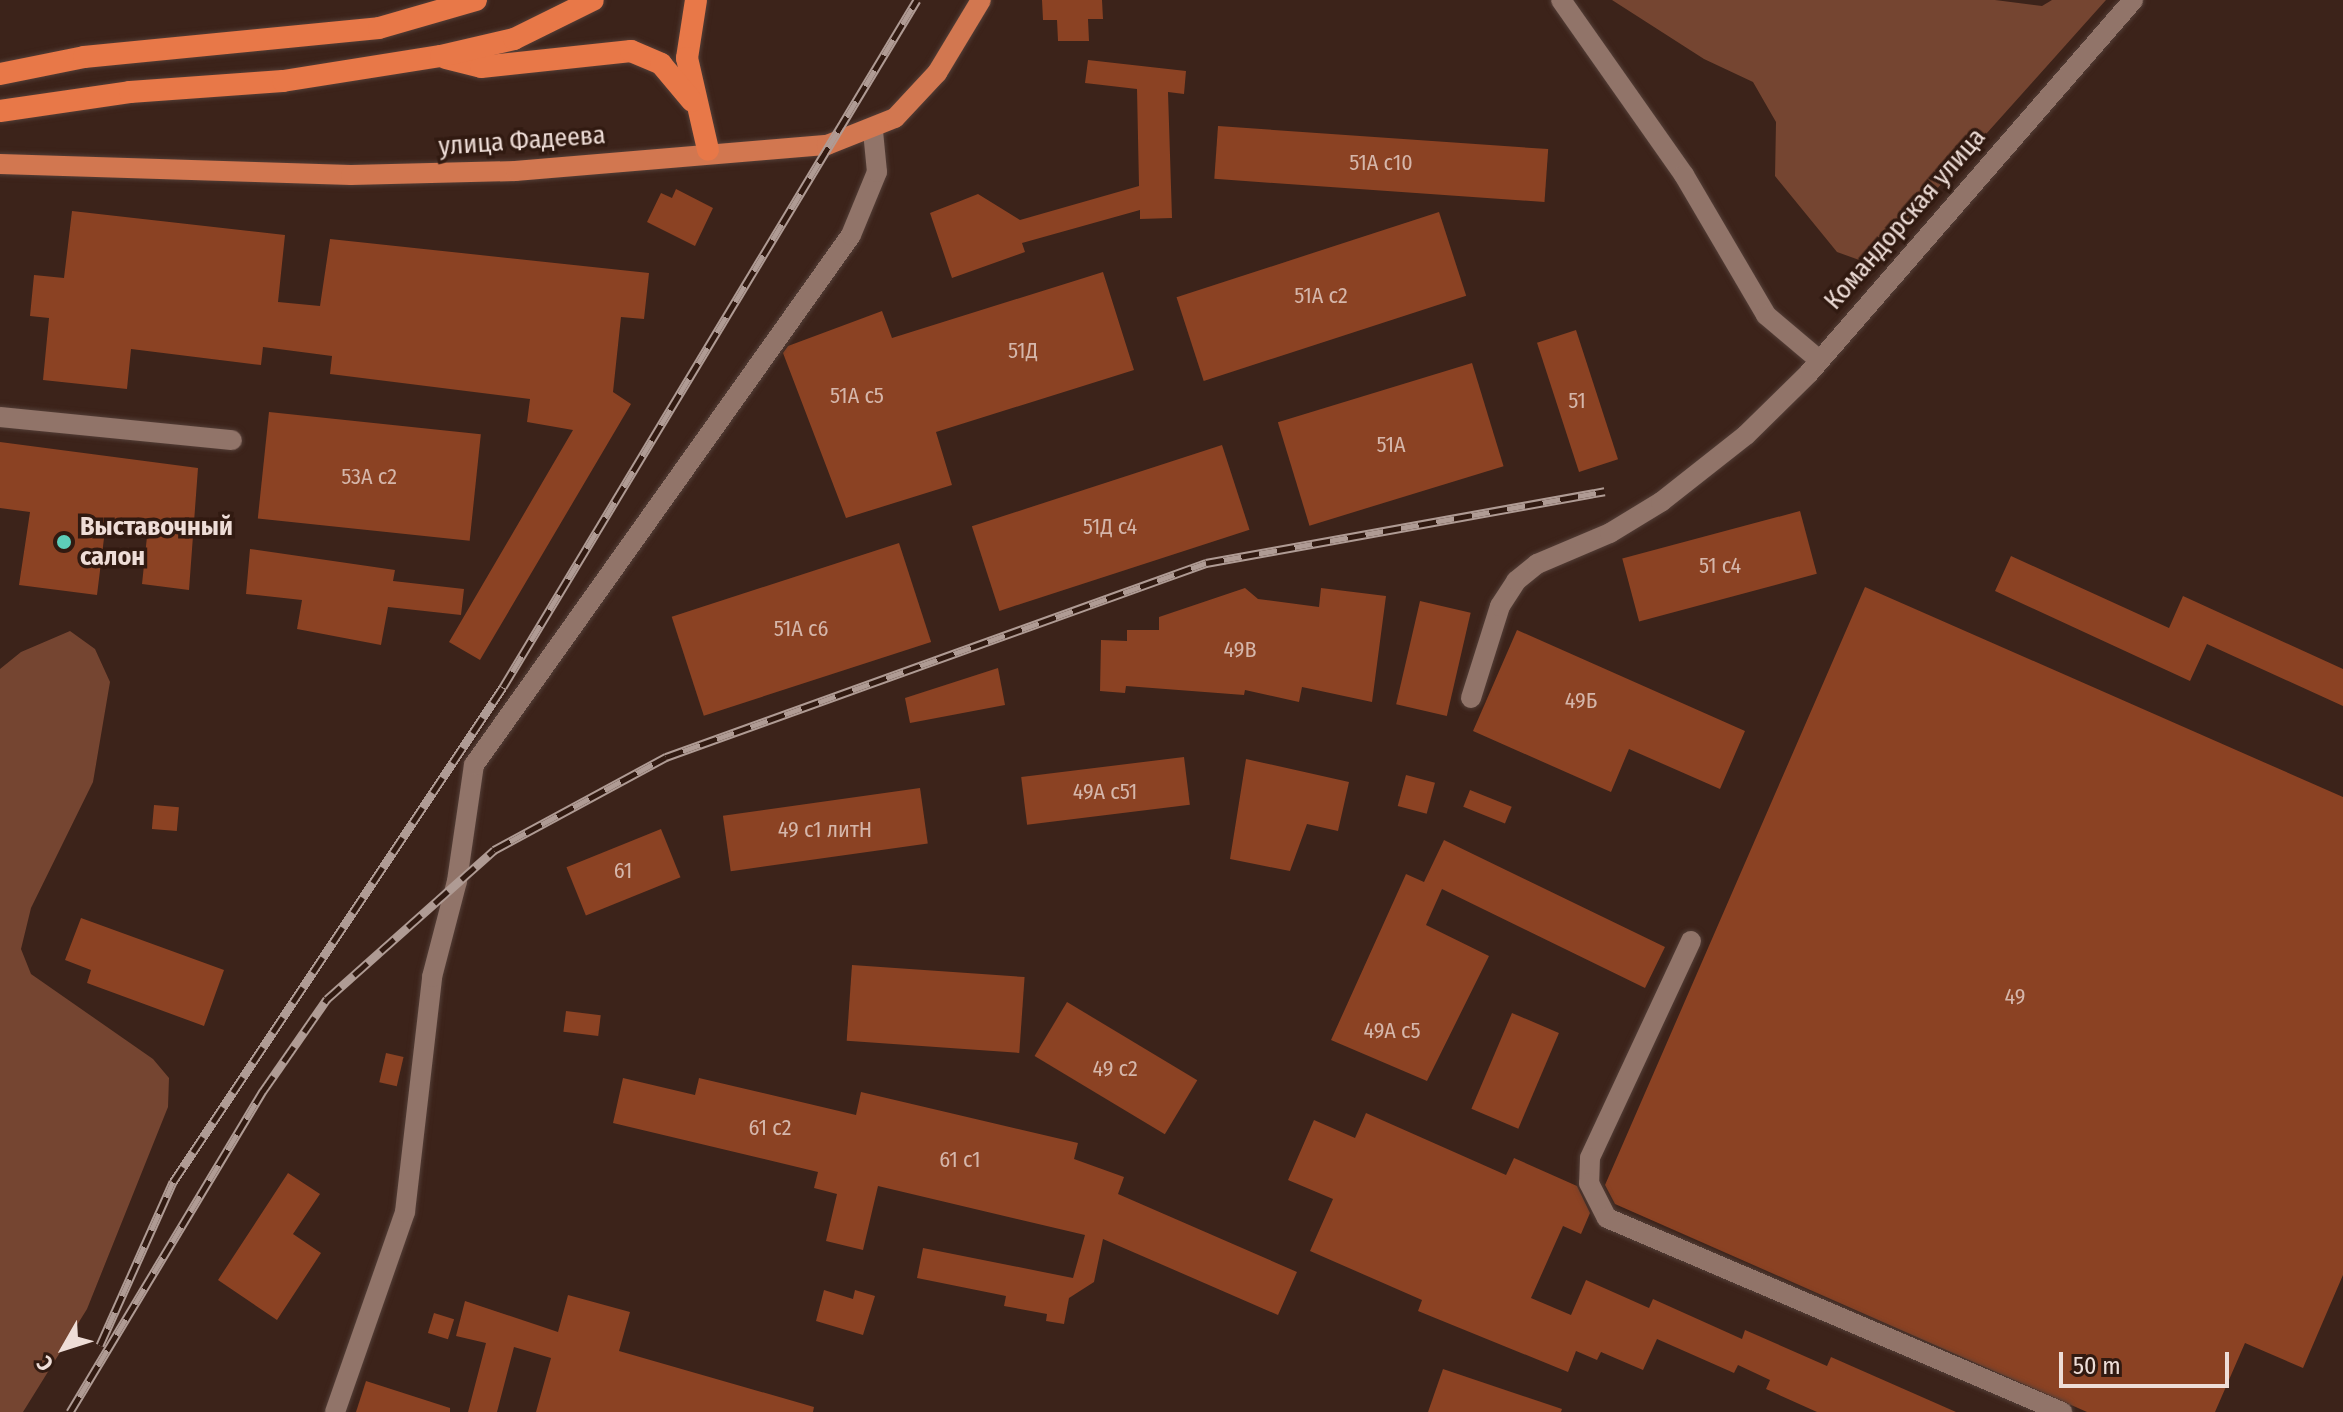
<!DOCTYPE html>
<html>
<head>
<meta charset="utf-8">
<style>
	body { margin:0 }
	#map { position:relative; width:2343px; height:1412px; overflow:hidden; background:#3c231a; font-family:"Fira Sans Condensed",sans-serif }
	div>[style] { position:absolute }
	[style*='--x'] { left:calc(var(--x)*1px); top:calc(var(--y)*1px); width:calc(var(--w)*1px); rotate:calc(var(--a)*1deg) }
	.green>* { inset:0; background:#754531 }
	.building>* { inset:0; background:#8b4223; transform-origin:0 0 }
	.roads { filter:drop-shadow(0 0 2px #533e37) drop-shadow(0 0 2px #533e37) }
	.minor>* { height:20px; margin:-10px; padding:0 10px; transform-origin:10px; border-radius:10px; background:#917469 }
	.primary>* { height:20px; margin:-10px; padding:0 10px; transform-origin:10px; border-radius:10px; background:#d27750 }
	.trunk>* { height:22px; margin:-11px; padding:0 11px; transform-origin:11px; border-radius:11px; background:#e87848 }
	.rail>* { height:9px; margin-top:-4.5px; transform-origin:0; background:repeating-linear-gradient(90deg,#311a11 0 18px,#af9b94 0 36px); box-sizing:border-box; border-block:2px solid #af9b94 }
	.dots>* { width:22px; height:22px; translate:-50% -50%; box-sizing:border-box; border:4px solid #311a11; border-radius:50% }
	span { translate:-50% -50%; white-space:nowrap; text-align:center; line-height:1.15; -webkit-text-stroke:7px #311a11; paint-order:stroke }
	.number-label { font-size:22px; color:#d5b6aa }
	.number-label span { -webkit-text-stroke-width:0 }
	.street-label { font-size:26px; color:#eeddd7 }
	.poi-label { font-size:26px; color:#eeddd7; font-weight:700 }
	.left { translate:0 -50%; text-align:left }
	.north { position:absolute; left:24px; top:1308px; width:80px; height:80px; -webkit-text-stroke:6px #311a11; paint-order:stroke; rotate:231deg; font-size:22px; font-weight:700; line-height:32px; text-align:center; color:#eeddd7 }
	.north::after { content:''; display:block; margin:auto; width:28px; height:36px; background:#eeddd7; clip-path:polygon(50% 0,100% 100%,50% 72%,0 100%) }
	.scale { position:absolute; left:2059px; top:1352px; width:170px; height:36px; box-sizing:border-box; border:4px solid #eeddd7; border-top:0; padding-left:10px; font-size:24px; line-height:28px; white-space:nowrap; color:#eeddd7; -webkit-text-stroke:6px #311a11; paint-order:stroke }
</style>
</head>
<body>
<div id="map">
	<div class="green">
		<div style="clip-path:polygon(1612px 0,1995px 0,2042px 6px,2052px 0,2106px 0,1875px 258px,1862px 261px,1837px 252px,1775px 176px,1776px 122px,1753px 82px,1704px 59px)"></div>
		<div style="clip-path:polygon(70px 631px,95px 649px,110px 682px,93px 782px,31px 908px,21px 949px,31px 974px,153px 1059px,169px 1078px,168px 1107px,87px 1309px,23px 1412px,0 1412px,0 669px,21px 652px)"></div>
	</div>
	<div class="building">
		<div style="clip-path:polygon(1042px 0,1102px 0,1103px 19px,1088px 19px,1089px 41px,1058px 41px,1057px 20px,1043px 20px)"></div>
		<div style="clip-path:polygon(1088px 60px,1186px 71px,1184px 94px,1168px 92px,1172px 218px,1140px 219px,1140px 210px,1022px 243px,1025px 252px,952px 278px,930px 213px,978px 194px,1020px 220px,1139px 186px,1137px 89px,1085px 83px)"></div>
		<div style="left:1218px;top:126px;width:331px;height:53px;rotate:4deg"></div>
		<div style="clip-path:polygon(676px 189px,713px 208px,695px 246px,647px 222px,661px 193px,672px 198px)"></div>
		<div style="clip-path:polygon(72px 211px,285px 235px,278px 302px,320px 306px,330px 239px,649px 273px,644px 319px,621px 317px,613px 392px,631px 404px,480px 660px,449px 642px,573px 430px,527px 422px,530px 399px,330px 374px,332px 356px,263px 347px,261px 365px,131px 349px,127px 389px,43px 380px,49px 318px,30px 316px,34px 275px,64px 278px)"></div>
		<div style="left:1439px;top:212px;width:88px;height:276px;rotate:72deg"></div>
		<div style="clip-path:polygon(1103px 272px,1134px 370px,936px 432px,952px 485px,846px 518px,783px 353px,788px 346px,882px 311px,892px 338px)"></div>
		<div style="left:1576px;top:330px;width:136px;height:41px;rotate:72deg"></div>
		<div style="left:1472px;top:363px;width:108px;height:203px;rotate:73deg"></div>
		<div style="left:269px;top:412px;width:213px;height:107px;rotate:6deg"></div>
		<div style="clip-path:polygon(0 442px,198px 468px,189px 590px,142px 584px,148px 527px,106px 522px,97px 595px,19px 585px,30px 512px,0 508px)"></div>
		<div style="left:1222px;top:445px;width:89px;height:263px;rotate:72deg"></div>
		<div style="left:1800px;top:511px;width:65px;height:184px;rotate:75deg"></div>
		<div style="left:899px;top:543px;width:104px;height:239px;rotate:72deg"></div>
		<div style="clip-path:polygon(250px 549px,395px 570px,393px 581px,464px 589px,461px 615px,388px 607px,381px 645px,297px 629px,302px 600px,246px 594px)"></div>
		<div style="clip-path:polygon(2011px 556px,2169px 628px,2183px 596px,2343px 669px,2343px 706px,2207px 644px,2190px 681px,1995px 591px)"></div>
		<div style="clip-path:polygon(1865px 587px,2343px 797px,2343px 1275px,2303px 1368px,2245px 1343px,2215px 1412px,2087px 1412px,1615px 1204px,1605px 1185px)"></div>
		<div style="clip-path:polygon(1245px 588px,1258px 599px,1319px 607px,1321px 588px,1386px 596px,1372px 702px,1302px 687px,1299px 702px,1245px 690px,1244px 695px,1126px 686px,1125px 693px,1100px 691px,1101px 640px,1127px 641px,1127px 630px,1159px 630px,1159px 617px)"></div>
		<div style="left:1420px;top:601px;width:52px;height:106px;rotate:13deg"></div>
		<div style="clip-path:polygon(1517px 630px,1745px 731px,1720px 789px,1629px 749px,1611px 792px,1473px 731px)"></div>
		<div style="clip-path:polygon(998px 668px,1005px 705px,910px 723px,905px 698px)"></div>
		<div style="left:1184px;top:757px;width:48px;height:164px;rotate:83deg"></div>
		<div style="clip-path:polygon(1246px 759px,1349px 782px,1338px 831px,1307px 824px,1290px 871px,1230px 859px)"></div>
		<div style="left:1406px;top:775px;width:30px;height:32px;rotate:15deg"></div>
		<div style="left:920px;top:788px;width:56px;height:199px;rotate:82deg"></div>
		<div style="left:1470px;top:790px;width:45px;height:18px;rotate:22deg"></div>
		<div style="left:154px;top:805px;width:25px;height:24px;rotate:5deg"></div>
		<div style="left:661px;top:829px;width:52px;height:102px;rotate:68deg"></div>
		<div style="clip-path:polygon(1444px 840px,1665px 947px,1645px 988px,1442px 889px,1426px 925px,1489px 956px,1427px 1081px,1331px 1040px,1406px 874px,1424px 882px)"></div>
		<div style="clip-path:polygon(81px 918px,224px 970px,204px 1026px,87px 983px,91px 970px,65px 960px)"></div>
		<div style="left:852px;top:965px;width:173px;height:76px;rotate:4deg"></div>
		<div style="left:1067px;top:1002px;width:152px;height:63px;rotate:31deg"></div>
		<div style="left:566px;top:1011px;width:35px;height:21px;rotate:7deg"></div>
		<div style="left:1512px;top:1013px;width:51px;height:104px;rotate:23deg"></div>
		<div style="left:386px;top:1053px;width:18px;height:30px;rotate:13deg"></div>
		<div style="clip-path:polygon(623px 1078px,695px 1095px,699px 1078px,856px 1115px,861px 1092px,1078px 1143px,1074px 1159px,1124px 1177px,1118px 1194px,1297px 1272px,1278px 1315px,1103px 1239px,1094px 1282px,1069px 1298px,1064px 1324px,1046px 1321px,1047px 1314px,1004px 1306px,1006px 1296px,917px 1278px,923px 1248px,1073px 1278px,1085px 1235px,878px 1186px,863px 1250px,826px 1241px,837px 1194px,814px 1188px,818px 1172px,613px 1123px)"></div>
		<div style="clip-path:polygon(1366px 1113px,1506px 1175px,1514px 1158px,1577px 1186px,1590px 1213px,1581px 1234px,1563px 1226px,1531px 1298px,1571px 1315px,1586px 1280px,1649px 1308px,1653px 1299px,1742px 1339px,1745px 1330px,1827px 1366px,1831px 1357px,1956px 1412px,1817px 1412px,1766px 1389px,1770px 1380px,1738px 1365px,1734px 1373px,1657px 1339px,1643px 1370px,1601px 1352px,1597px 1360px,1576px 1351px,1568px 1372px,1418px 1311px,1422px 1300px,1310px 1251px,1333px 1199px,1288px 1180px,1314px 1120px,1355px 1138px)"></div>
		<div style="clip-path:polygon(288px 1173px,320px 1194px,293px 1234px,321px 1253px,277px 1320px,218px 1280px)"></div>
		<div style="clip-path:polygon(824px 1290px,853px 1299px,855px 1290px,875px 1296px,863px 1335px,816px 1321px)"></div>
		<div style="clip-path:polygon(568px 1295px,630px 1312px,619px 1351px,814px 1407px,813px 1412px,536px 1412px,551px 1358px,514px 1347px,497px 1412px,468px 1412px,486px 1343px,456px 1336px,465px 1301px,558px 1332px)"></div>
		<div style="left:434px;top:1313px;width:21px;height:21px;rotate:17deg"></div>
		<div style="clip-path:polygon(1443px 1369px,1562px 1409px,1561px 1412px,1428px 1412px)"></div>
		<div style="clip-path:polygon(366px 1381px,450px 1408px,450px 1412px,356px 1412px)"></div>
	</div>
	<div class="roads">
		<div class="minor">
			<div style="--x:1561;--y:0;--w:214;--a:54.9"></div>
			<div style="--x:1684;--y:175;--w:162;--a:59.6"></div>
			<div style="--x:1766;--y:315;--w:70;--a:40.3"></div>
			<div style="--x:0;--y:417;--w:233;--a:5.7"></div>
			<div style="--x:1471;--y:698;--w:96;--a:-72.5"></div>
			<div style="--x:1500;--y:606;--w:30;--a:-57"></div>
			<div style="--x:1516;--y:581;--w:27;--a:-39"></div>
			<div style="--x:1537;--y:564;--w:79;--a:-23"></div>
			<div style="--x:1610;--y:533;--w:60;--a:-31.3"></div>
			<div style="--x:1661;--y:502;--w:108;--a:-38.2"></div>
			<div style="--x:1746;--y:435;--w:88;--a:-44.5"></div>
			<div style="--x:1809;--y:373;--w:494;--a:-49"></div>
			<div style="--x:1691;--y:941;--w:239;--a:115"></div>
			<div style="--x:1590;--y:1158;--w:25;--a:92"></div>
			<div style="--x:1589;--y:1183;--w:39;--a:63"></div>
			<div style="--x:1607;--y:1218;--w:495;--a:23.1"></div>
			<div style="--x:335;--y:1412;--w:212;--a:-70.7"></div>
			<div style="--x:405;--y:1212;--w:237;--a:-83.4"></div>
			<div style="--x:432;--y:977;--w:99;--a:-75.4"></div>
			<div style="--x:457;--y:881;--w:117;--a:-81.7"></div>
			<div style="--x:474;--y:765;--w:650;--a:-54.57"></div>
			<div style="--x:851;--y:235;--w:68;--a:-67.6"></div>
			<div style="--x:877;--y:172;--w:41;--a:-95.6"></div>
		</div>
		<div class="primary">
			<div style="--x:0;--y:164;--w:351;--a:1.8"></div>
			<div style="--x:351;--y:175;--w:165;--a:-1.4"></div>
			<div style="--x:516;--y:171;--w:312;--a:-4.8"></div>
			<div style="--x:827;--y:145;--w:73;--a:-21.7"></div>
			<div style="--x:895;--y:118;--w:62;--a:-47"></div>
			<div style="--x:937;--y:73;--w:85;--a:-58.9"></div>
		</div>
		<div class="trunk">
			<div style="--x:696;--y:0;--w:59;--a:98.8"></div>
			<div style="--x:687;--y:58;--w:94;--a:77.1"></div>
			<div style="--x:446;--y:58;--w:36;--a:14"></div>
			<div style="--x:481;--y:67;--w:151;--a:-6.1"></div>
			<div style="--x:631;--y:51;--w:33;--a:23"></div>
			<div style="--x:661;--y:64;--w:48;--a:50"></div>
			<div style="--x:0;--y:74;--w:86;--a:-11.4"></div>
			<div style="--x:84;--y:57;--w:296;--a:-5.6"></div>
			<div style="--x:379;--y:28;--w:101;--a:-16.1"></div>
			<div style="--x:0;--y:111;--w:131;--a:-8.3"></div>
			<div style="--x:130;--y:92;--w:153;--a:-4.1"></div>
			<div style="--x:283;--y:81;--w:160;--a:-9"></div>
			<div style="--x:441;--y:56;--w:75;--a:-13.1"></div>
			<div style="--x:514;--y:39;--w:88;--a:-26.3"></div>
		</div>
	</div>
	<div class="rail">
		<div style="--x:100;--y:1345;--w:179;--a:-65.9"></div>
		<div style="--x:173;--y:1182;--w:595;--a:-56.31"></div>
		<div style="--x:503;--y:687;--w:802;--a:-58.93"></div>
		<div style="--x:70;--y:1412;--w:375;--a:-59"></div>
		<div style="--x:263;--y:1091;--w:112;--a:-55.2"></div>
		<div style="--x:327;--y:999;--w:224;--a:-41.7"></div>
		<div style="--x:494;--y:850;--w:196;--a:-28.4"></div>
		<div style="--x:666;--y:757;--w:574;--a:-19.76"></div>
		<div style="--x:1206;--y:563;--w:405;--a:-10.2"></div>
	</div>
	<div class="dots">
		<div style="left:64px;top:542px;background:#5dceb9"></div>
	</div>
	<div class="number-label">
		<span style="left:1381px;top:163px">51А с10</span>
		<span style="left:1321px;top:296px">51А с2</span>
		<span style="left:1023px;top:351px">51Д</span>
		<span style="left:857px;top:396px">51А с5</span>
		<span style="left:1577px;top:401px">51</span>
		<span style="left:1391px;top:445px">51А</span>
		<span style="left:369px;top:477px">53А с2</span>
		<span style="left:1110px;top:527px">51Д с4</span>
		<span style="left:1720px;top:566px">51 с4</span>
		<span style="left:801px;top:629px">51А с6</span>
		<span style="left:1240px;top:650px">49В</span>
		<span style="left:1581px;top:701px">49Б</span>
		<span style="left:1105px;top:792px">49А с51</span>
		<span style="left:825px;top:830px">49 с1 литН</span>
		<span style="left:623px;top:871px">61</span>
		<span style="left:2015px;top:997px">49</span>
		<span style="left:1392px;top:1031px">49А с5</span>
		<span style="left:1115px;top:1069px">49 с2</span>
		<span style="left:770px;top:1128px">61 с2</span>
		<span style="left:960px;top:1160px">61 с1</span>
	</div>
	<div class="street-label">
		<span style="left:522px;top:141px;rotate:-4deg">улица Фадеева</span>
		<span style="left:1905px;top:219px;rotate:-49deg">Командорская улица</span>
	</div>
	<div class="poi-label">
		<span class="left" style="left:80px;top:542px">Выставочный<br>салон</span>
	</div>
	<div class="north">С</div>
	<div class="scale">50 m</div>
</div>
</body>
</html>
